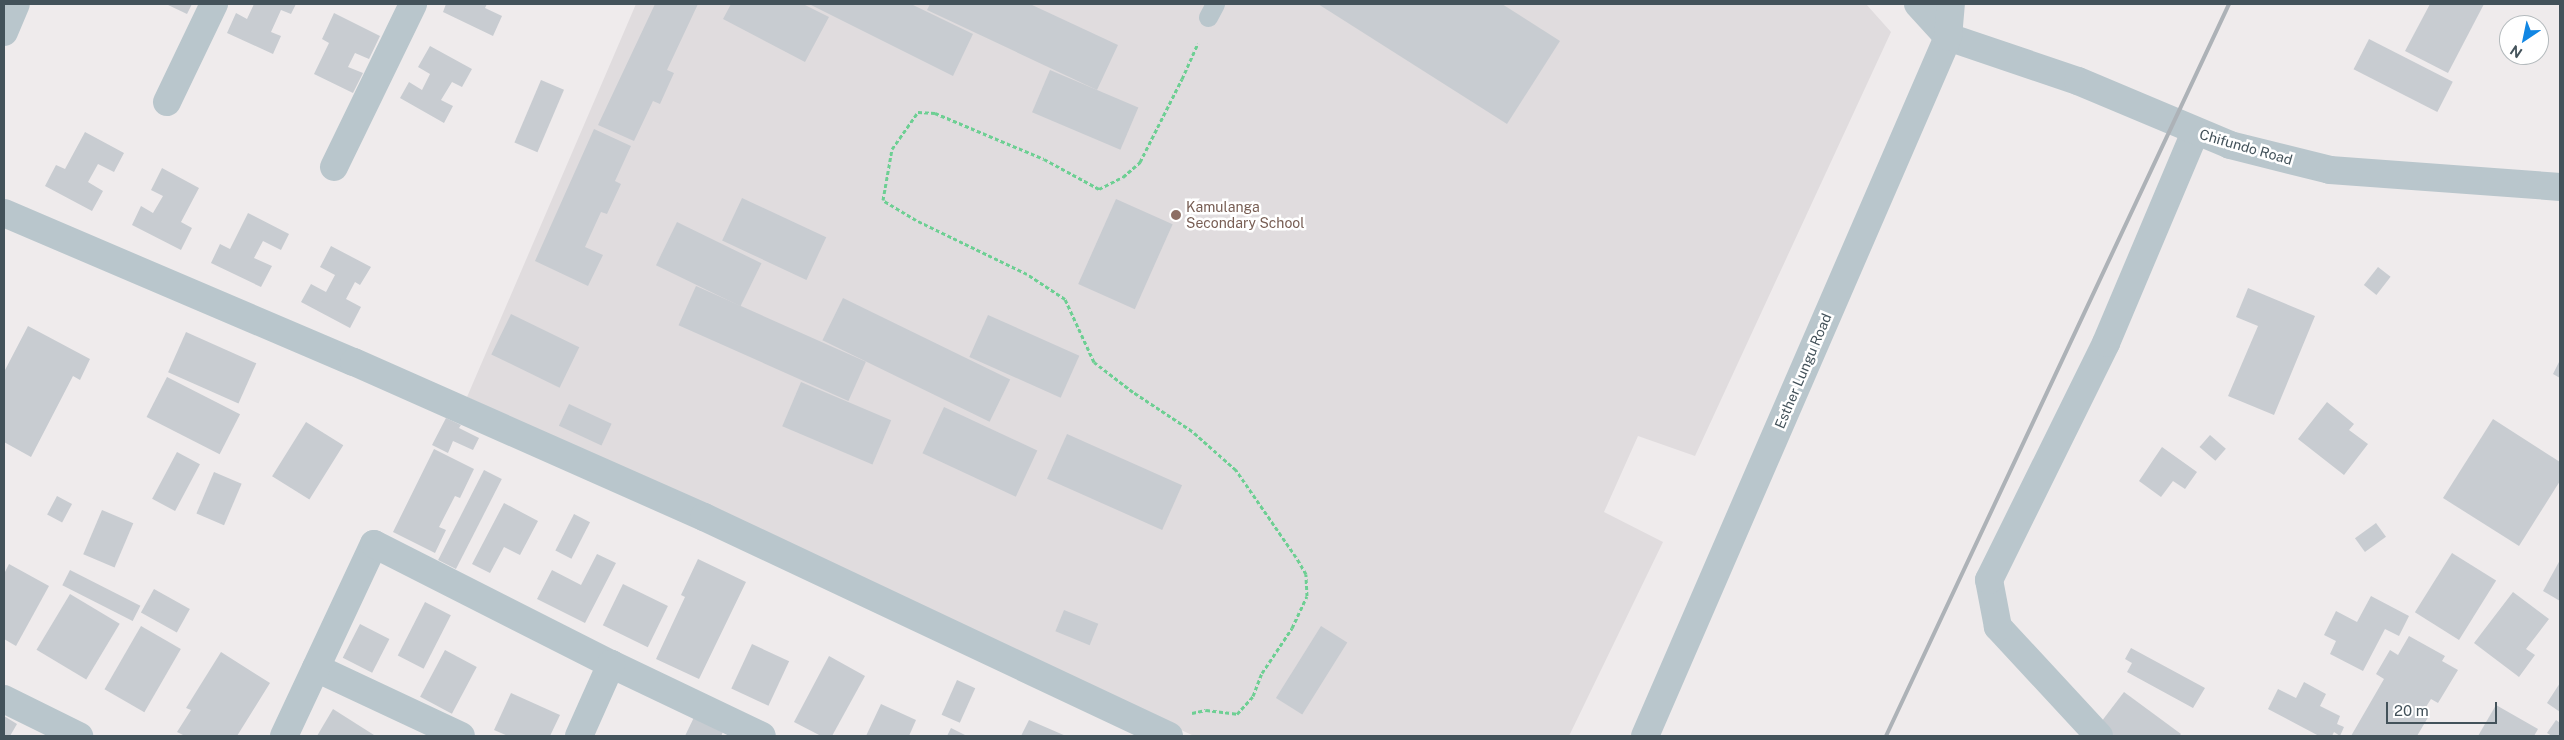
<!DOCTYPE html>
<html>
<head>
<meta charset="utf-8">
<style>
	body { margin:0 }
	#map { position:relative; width:2564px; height:740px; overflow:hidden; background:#efebec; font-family:"Public Sans",sans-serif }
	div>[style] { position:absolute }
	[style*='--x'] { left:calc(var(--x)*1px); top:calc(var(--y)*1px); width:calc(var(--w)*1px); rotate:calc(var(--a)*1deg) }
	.education>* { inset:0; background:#e0dcde }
	.building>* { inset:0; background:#c8ccd1; transform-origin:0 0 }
	.path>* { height:3px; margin-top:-1.5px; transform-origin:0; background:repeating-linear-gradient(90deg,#6dcf93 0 4px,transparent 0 6.5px) }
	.service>* { height:19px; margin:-9.5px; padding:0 9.5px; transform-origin:9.5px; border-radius:9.5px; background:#b9c6cc }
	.minor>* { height:28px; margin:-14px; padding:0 14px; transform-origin:14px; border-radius:14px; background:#b9c6cc }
	.tertiary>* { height:28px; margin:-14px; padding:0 14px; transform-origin:14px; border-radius:14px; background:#b9c6cc }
	.rail>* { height:4px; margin:-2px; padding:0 2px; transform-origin:2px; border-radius:2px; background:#adb2b7 }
	.dots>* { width:14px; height:14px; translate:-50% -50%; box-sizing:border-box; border:2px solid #fff; border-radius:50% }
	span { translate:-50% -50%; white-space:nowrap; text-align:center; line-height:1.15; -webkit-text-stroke:5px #fff; paint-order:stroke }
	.street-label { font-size:14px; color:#43525a }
	.education-label { font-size:14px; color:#785e54 }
	.left { translate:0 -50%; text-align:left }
	.frame { position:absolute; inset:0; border:5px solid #43525a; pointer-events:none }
	.north { position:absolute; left:2499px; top:15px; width:50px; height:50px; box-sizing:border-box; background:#fff; border:1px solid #b4babd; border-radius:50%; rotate:214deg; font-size:14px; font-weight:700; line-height:20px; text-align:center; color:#43525a }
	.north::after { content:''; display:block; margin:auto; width:18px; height:22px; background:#1186e3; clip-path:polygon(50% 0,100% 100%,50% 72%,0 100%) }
	.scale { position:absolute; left:2386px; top:702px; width:111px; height:22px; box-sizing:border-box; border:2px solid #43525a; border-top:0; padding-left:6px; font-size:15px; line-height:18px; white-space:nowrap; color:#43525a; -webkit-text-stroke:4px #fff; paint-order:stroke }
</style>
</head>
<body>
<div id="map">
	<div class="education">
		<div style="clip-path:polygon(636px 4px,1866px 4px,1891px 32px,1695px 456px,1638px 436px,1604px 512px,1663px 542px,1569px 736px,1194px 736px,467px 397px)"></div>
	</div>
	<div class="building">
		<div style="clip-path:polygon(166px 4px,192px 4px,187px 14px)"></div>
		<div style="clip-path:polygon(254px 4px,296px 4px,291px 14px,281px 10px,271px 32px,281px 36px,273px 54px,227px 33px,236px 13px,247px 19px)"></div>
		<div style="clip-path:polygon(446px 4px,487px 4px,485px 8px,502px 16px,493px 36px,443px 12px)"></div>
		<div style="clip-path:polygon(655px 4px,698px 4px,667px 70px,674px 73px,660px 104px,653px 101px,634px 141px,598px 125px)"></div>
		<div style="clip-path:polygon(731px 4px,803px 4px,829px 17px,805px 62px,723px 19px)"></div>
		<div style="clip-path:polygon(809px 4px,911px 4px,973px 34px,953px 76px)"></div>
		<div style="clip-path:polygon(930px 4px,1030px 4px,1118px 45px,1097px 90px,927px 10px)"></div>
		<div style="clip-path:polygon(1318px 4px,1502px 4px,1560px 41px,1507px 124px)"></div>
		<div style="clip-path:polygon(2430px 4px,2484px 4px,2448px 73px,2405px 51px)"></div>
		<div style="clip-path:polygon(334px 13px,380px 36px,369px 59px,355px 53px,348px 67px,363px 73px,353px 93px,314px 74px,329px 43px,322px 39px)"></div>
		<div style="left:2369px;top:39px;width:94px;height:34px;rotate:27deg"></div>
		<div style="clip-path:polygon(430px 46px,472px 69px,462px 87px,452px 82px,441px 100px,453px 106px,444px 123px,400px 98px,409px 82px,422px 90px,430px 74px,418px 67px)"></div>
		<div style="left:1050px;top:70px;width:96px;height:46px;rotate:23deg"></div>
		<div style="left:541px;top:80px;width:25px;height:68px;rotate:23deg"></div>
		<div style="clip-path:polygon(594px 129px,631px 146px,615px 181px,621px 184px,607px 214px,601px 212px,585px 247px,603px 255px,588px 286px,535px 261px)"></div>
		<div style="clip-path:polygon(85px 132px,124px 153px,114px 172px,98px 164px,88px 182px,103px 191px,92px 211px,45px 186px,56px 165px,65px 169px)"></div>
		<div style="clip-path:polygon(162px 168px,199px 188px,181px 222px,192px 228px,181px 250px,132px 225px,141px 206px,153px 213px,163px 196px,151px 190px)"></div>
		<div style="left:742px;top:198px;width:93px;height:47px;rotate:25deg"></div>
		<div style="left:1116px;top:199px;width:62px;height:93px;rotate:24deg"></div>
		<div style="clip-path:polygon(248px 213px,289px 234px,281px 250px,263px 241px,254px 258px,272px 266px,261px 287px,211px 263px,220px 244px,230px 249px)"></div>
		<div style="left:677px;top:222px;width:94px;height:48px;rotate:26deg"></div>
		<div style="clip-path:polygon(331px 246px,371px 267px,360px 285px,355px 282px,346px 299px,361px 307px,350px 328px,301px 302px,311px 284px,326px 292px,335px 275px,320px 267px)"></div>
		<div style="left:2378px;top:267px;width:16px;height:23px;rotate:38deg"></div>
		<div style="left:696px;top:286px;width:186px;height:43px;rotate:24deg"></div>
		<div style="clip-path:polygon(2248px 288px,2315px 316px,2274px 415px,2228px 396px,2258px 326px,2236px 317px)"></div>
		<div style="left:843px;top:298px;width:186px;height:47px;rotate:26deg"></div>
		<div style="left:511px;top:314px;width:76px;height:45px;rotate:26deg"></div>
		<div style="left:988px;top:315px;width:100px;height:46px;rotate:24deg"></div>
		<div style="clip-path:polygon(28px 326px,90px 359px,80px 380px,73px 376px,31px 457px,4px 442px,4px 372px)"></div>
		<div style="left:186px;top:332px;width:77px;height:44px;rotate:24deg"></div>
		<div style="clip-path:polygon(2560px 360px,2560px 378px,2553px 374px)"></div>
		<div style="left:167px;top:377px;width:82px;height:45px;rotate:27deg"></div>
		<div style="left:801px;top:382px;width:98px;height:48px;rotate:23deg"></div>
		<div style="clip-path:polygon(2327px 402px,2354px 424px,2349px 430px,2368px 444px,2344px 475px,2298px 439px)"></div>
		<div style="left:569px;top:404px;width:47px;height:24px;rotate:25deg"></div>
		<div style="left:944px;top:407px;width:103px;height:51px;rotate:25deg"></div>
		<div style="clip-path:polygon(446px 418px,461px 425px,459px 428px,479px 438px,473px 450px,453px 441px,448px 453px,432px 445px)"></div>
		<div style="clip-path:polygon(2493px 419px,2560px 462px,2560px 481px,2519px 546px,2443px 498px)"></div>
		<div style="left:306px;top:422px;width:44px;height:64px;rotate:32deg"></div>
		<div style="left:1067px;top:434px;width:126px;height:49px;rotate:24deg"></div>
		<div style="left:2210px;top:435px;width:21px;height:16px;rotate:41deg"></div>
		<div style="clip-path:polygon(2162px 447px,2197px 472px,2185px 489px,2173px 481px,2161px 497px,2139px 481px)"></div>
		<div style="clip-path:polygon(434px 449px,474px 469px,460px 498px,455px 496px,439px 527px,446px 530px,435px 553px,393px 532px)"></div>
		<div style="left:177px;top:452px;width:26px;height:53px;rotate:28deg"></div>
		<div style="left:484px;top:470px;width:20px;height:101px;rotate:27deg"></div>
		<div style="left:214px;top:472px;width:30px;height:45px;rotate:23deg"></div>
		<div style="left:57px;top:496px;width:17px;height:21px;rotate:28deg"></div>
		<div style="clip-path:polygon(504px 503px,538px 521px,520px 555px,504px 547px,490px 573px,472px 564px)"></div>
		<div style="left:102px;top:510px;width:34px;height:48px;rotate:23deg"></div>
		<div style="left:574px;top:514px;width:18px;height:41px;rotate:27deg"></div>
		<div style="left:2376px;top:523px;width:17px;height:26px;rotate:54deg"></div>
		<div style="left:2452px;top:553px;width:52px;height:70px;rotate:32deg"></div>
		<div style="clip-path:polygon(597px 554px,616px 563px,585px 623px,537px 599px,552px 570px,581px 585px)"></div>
		<div style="clip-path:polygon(698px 559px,746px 582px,699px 679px,656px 659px,685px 597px,681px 595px)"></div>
		<div style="clip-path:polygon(2560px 560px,2560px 601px,2543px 591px)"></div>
		<div style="clip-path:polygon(9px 564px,49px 586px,16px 646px,4px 639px,4px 574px)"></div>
		<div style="left:70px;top:570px;width:79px;height:17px;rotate:27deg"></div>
		<div style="left:623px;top:584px;width:50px;height:46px;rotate:26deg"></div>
		<div style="left:154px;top:589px;width:41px;height:27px;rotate:29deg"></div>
		<div style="clip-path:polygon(2513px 592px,2549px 619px,2526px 649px,2535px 655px,2519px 677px,2474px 643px)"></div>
		<div style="left:70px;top:594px;width:58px;height:65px;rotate:31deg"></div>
		<div style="clip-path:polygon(2371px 596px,2409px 616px,2399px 636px,2385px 629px,2363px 671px,2330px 654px,2336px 641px,2324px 635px,2336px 611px,2357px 622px)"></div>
		<div style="left:425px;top:602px;width:29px;height:60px;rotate:27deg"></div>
		<div style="left:1064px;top:610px;width:37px;height:23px;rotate:22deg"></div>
		<div style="left:360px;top:624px;width:33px;height:38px;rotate:27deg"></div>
		<div style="left:141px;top:626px;width:46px;height:73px;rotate:30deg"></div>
		<div style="left:1321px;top:626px;width:31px;height:85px;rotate:32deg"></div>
		<div style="clip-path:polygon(2409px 636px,2445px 656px,2442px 661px,2458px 670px,2438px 703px,2431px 699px,2424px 710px,2430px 714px,2417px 736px,2351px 736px,2384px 679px,2376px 674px,2390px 650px,2398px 655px)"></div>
		<div style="left:752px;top:644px;width:41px;height:49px;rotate:25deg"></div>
		<div style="clip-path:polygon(2131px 648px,2205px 688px,2193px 708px,2127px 672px,2132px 663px,2125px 659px)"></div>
		<div style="left:445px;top:650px;width:36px;height:53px;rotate:28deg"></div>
		<div style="clip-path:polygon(221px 652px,270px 683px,237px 736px,185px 736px,177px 732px,191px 710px,186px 708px)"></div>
		<div style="clip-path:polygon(829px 656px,865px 676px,832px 736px,821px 736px,794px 722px)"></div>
		<div style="left:957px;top:680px;width:20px;height:38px;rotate:24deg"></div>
		<div style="clip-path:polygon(2304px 682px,2326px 694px,2320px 706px,2340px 716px,2337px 724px,2344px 727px,2340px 736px,2334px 732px,2332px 736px,2319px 736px,2268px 709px,2278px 689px,2296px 698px)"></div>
		<div style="clip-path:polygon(2560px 683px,2560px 712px,2547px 703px)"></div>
		<div style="clip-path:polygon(2124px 692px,2181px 734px,2179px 736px,2111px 736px,2098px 726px)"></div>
		<div style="clip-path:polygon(511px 693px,560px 715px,550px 736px,508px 736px,494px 730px)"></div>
		<div style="clip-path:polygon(881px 704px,916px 720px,909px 736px,866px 736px)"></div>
		<div style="clip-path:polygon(2496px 705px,2538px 729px,2534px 736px,2478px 736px)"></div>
		<div style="clip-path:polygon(333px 709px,374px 735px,373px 736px,317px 736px)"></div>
		<div style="clip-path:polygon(697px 711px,726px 726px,721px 736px,685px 736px)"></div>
		<div style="clip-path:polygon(4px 716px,17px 724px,10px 736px,4px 736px)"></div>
		<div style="clip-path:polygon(1029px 720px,1066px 736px,1021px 736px)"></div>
		<div style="clip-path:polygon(2556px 720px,2560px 723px,2560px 736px,2552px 736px,2547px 733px)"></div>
		<div style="clip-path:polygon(951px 728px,967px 736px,947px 736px)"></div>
	</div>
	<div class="path">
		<div style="--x:1192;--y:713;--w:14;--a:-12"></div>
		<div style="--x:1206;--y:710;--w:31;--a:7"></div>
		<div style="--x:1237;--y:714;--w:24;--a:-48"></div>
		<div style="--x:1253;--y:696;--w:25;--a:-69"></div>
		<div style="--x:1262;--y:673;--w:54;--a:-56.3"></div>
		<div style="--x:1292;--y:628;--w:35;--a:-65"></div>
		<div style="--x:1307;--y:596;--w:22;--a:-93"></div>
		<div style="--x:1306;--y:574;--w:20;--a:-120"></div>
		<div style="--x:1296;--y:557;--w:106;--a:-124.6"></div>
		<div style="--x:1236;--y:470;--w:59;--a:-138.4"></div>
		<div style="--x:1192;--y:431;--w:71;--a:-146.5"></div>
		<div style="--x:1133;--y:392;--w:49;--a:-142.4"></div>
		<div style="--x:1094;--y:362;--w:69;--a:-114.7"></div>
		<div style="--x:1065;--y:299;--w:45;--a:-146.7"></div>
		<div style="--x:1027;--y:274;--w:123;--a:-154.1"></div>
		<div style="--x:916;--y:220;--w:39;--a:-149"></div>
		<div style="--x:883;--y:200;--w:52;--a:-80"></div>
		<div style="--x:892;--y:149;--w:45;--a:-54.9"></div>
		<div style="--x:918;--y:112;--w:17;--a:3"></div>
		<div style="--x:935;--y:113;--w:118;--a:22.9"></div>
		<div style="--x:1044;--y:159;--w:63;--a:28.6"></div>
		<div style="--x:1099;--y:189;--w:27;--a:-27"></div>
		<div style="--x:1123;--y:177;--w:23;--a:-41"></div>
		<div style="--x:1140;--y:162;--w:93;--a:-63.2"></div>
		<div style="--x:1182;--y:79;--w:39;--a:-66"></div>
	</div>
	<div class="service">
		<div style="--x:1208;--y:17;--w:15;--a:-62"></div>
	</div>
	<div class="minor">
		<div style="--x:1918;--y:4;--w:45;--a:47.7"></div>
		<div style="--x:4;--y:32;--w:30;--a:-67"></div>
		<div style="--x:167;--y:102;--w:109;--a:-64.4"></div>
		<div style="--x:334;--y:167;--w:181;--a:-64.1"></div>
		<div style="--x:4;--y:213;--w:380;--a:23.1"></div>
		<div style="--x:354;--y:362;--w:383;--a:23.9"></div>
		<div style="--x:704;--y:517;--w:514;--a:25.22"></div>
		<div style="--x:316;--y:668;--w:160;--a:25.1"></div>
		<div style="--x:4;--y:699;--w:84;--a:26.3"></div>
		<div style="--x:284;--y:736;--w:212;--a:-64.9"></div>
		<div style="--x:374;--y:544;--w:266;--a:26.9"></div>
		<div style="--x:611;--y:664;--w:167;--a:25.5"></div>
		<div style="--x:579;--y:736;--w:79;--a:-66"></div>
		<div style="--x:2099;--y:736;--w:149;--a:-132.8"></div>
		<div style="--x:1998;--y:627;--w:48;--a:-100.8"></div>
		<div style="--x:1989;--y:580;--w:264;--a:-63.7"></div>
		<div style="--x:2106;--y:343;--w:229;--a:-67.1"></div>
	</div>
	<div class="tertiary">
		<div style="--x:1948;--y:37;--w:137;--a:18.7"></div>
		<div style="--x:2078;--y:81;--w:165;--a:22.8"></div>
		<div style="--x:2230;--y:145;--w:103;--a:14"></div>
		<div style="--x:2330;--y:170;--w:231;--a:4.2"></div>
		<div style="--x:1645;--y:736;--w:762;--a:-66.56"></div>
		<div style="--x:1948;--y:37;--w:33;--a:-85"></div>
	</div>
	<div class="rail">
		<div style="--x:1886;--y:736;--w:808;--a:-64.89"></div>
	</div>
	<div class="dots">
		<div style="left:1176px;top:215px;background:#8d6e63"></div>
	</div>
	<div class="street-label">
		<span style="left:2246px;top:147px;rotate:16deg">Chifundo Road</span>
		<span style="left:1803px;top:371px;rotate:-67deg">Esther Lungu Road</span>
	</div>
	<div class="education-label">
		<span class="left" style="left:1186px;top:215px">Kamulanga<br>Secondary School</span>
	</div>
	<div class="frame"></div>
	<div class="north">N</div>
	<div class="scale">20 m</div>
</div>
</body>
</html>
